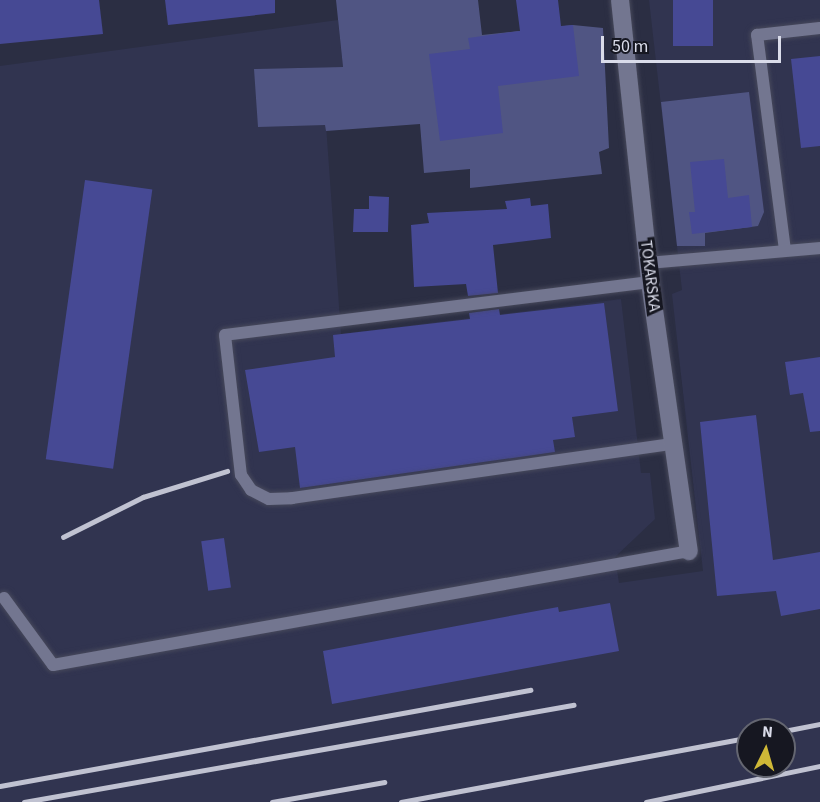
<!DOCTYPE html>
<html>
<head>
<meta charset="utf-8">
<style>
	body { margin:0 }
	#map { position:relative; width:820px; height:802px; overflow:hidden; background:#2b2e43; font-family:"Source Sans 3",sans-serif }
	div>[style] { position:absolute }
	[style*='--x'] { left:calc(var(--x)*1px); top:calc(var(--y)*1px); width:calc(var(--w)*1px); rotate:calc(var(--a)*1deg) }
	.built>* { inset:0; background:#313450 }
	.green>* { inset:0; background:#505583 }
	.building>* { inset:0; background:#464994; transform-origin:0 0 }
	.roads { filter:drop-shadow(0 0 2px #47495b) drop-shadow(0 0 2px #47495b) }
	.lane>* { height:12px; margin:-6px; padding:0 6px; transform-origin:6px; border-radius:6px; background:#737690 }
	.street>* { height:18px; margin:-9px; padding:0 9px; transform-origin:9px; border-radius:9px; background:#737690 }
	.rail>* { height:4.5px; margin:-2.25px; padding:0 2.25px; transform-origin:2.25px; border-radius:2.25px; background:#c0c2d1 }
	span { translate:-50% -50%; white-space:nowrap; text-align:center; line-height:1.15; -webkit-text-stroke:6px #161721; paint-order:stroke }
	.street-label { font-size:16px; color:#dadcea }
	.north { position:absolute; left:736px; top:718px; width:60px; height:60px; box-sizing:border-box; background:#161721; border:2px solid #646671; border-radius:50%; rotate:5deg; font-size:16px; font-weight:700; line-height:24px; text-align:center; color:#dadcea }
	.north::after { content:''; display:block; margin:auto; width:21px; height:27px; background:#cfb837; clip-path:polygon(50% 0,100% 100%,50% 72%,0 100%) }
	.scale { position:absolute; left:601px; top:36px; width:180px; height:27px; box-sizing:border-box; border:3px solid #dadcea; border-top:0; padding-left:8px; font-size:18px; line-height:21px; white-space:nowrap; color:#dadcea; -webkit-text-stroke:4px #161721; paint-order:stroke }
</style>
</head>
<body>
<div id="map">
	<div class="built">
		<div style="clip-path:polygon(evenodd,649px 0,820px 0,820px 802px,0 802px,0 66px,338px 20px,343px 67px,254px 69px,326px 125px,341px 334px,621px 299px,641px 473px,650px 473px,655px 519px,615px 557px,619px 583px,703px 571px,672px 294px,682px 290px,649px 0,748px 730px,784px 730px,784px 766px,748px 766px,748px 730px)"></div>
	</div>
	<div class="green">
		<div style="clip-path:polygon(336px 0,478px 0,482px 35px,573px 25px,603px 28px,609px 148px,599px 152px,602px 174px,470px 188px,470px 169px,424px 173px,420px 124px,326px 131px,325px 125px,258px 127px,254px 69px,343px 67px)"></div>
		<div style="clip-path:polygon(749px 92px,764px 212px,758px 226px,705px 233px,705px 246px,677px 246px,661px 102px)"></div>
	</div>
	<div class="building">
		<div style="clip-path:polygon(0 0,99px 0,103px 34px,0 44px)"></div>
		<div style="clip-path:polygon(165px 0,275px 0,275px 13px,168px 25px)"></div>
		<div style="clip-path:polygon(516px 0,558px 0,561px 26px,573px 25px,579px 76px,498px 86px,503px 133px,440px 141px,429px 54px,470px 49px,468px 38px,520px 31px)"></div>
		<div style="left:673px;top:0;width:40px;height:46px"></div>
		<div style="clip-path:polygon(820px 56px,820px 146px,801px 148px,791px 59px)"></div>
		<div style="clip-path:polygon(724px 159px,728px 198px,749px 195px,752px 227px,692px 234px,689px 212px,695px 212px,690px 162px)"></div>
		<div style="left:85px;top:180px;width:68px;height:282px;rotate:8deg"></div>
		<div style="clip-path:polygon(369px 196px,389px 197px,388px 232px,353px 232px,354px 209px,369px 209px)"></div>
		<div style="clip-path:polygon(530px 198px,531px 206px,548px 204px,551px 238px,493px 245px,498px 293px,468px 296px,466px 284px,414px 287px,411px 225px,429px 223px,427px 213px,507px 209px,505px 201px)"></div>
		<div style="clip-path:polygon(604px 303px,618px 411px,572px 417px,575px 437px,553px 440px,555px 452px,300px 488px,295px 447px,259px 452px,245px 370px,335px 357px,333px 335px,470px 319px,469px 313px,499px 309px,500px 315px)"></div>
		<div style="clip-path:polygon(820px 357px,820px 431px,810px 432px,803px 393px,790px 395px,785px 362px)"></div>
		<div style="clip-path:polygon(756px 415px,773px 560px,820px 552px,820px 609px,781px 616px,776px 591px,717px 596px,700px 422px)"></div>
		<div style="left:224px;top:538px;width:50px;height:23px;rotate:82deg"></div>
		<div style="clip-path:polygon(610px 603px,619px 651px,332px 704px,323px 651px,558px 607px,559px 612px)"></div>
	</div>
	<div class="roads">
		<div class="lane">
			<div style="--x:785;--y:250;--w:217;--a:-97.4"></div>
			<div style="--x:757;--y:35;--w:63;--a:-6.3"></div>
			<div style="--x:648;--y:263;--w:173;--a:-5"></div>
			<div style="--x:650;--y:282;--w:428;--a:172.9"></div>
			<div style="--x:225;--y:335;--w:141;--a:83.5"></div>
			<div style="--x:241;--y:475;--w:18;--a:56"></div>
			<div style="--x:251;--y:490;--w:20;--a:27"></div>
			<div style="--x:269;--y:499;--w:23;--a:-2"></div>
			<div style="--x:292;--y:498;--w:385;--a:-8.1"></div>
			<div style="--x:4;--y:598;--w:83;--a:53.8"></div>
			<div style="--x:53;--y:665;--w:646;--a:-10.16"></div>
		</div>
		<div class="street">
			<div style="--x:620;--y:0;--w:284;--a:83.9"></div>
			<div style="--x:650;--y:282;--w:272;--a:81.8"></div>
		</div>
	</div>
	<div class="rail">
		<div style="--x:63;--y:537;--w:89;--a:-26.6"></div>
		<div style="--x:143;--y:497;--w:88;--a:-17.2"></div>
		<div style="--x:784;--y:731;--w:37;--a:-11"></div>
		<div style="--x:0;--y:786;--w:539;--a:-10.27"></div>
		<div style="--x:24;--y:802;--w:558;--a:-10.02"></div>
		<div style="--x:272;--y:802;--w:114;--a:-10.1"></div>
		<div style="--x:401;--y:802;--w:353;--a:-10.5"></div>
		<div style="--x:646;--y:802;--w:178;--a:-11.7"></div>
	</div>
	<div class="street-label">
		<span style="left:650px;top:276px;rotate:83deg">TOKARSKA</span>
	</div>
	<div class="north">N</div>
	<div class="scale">50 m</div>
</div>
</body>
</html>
